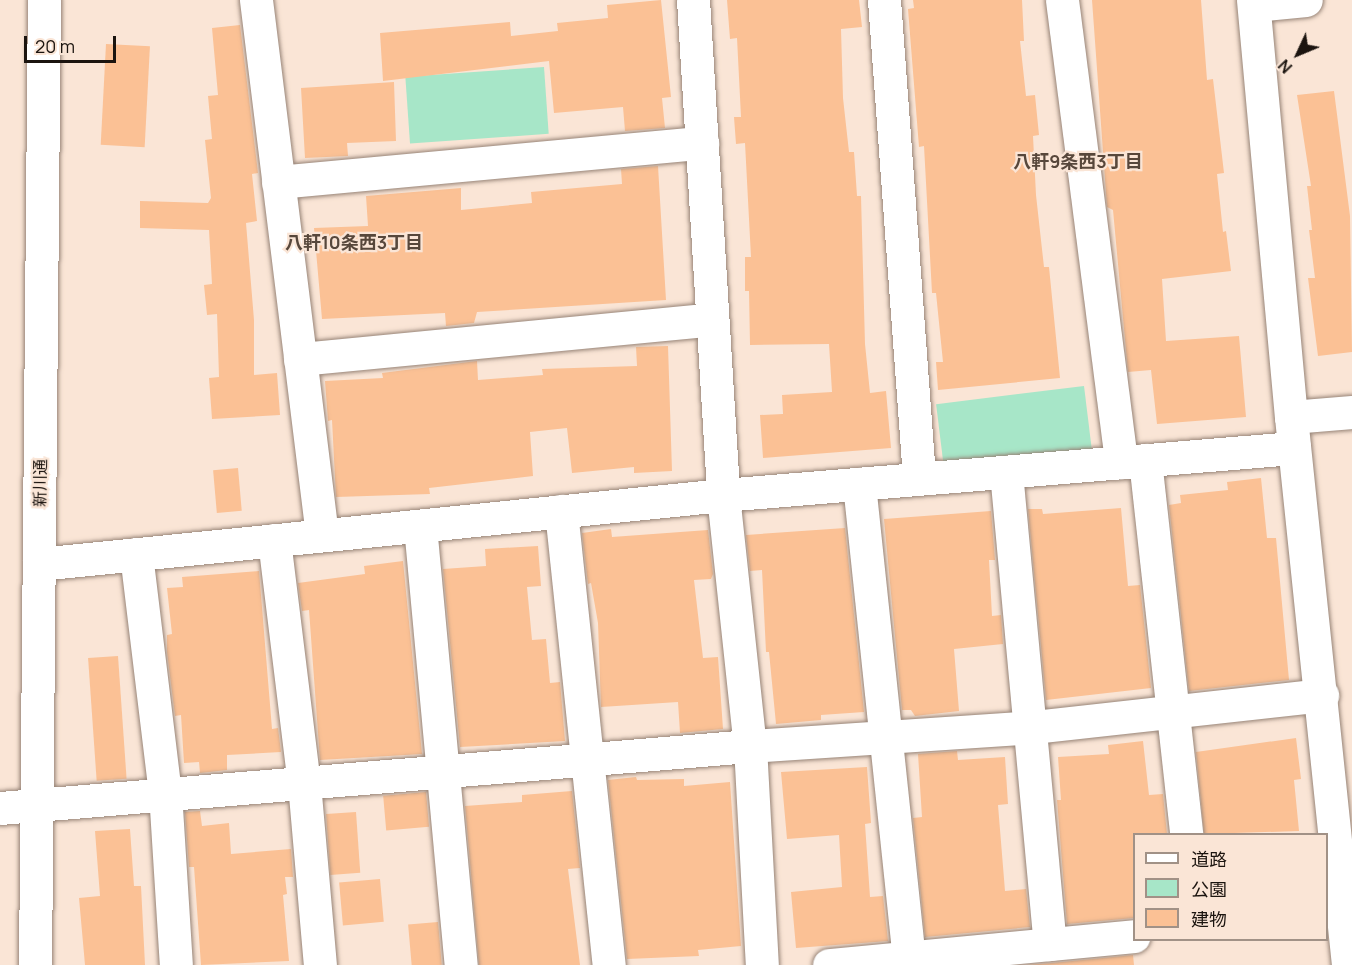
<!DOCTYPE html>
<html>
<head>
<meta charset="utf-8">
<style>
	body { margin:0 }
	#map { position:relative; width:1352px; height:965px; overflow:hidden; background:#fae5d6; font-family:Manrope,"Noto Sans JP",sans-serif }
	div>[style] { position:absolute }
	[style*='--x'] { left:calc(var(--x)*1px); top:calc(var(--y)*1px); width:calc(var(--w)*1px); rotate:calc(var(--a)*1deg) }
	.green>* { inset:0; background:#a7e6c8; transform-origin:0 0 }
	.building>* { inset:0; background:#fbc195; transform-origin:0 0 }
	.roads { filter:drop-shadow(0 0 2px #978477) drop-shadow(0 0 2px #978477) }
	.minor>* { height:33px; margin:-16.5px; padding:0 16.5px; transform-origin:16.5px; border-radius:16.5px; background:#fff }
	span { translate:-50% -50%; white-space:nowrap; text-align:center; line-height:1.15; -webkit-text-stroke:4.5px #fae5d6; paint-order:stroke }
	.street-label { font-size:16px; color:#1b140f }
	.neighbourhood-label { font-size:18px; color:#57473b; font-weight:700 }
	.legend { position:absolute; left:1133px; top:833px; width:195px; height:108px; box-sizing:border-box; background:#fae5d6; border:2px solid #a19186; margin:0; padding:8px 10px; list-style:none; font-size:18px; color:#1b140f }
	.legend li { display:flex; align-items:center; gap:12px; height:30px }
	.legend b { width:30px; border:2px solid #a19186 }
	.north { position:absolute; left:1268px; top:24px; width:60px; height:60px; -webkit-text-stroke:4px #fae5d6; paint-order:stroke; rotate:226deg; font-size:16px; font-weight:700; line-height:24px; text-align:center; color:#1b140f }
	.north::after { content:''; display:block; margin:auto; width:21px; height:27px; background:#1b140f; clip-path:polygon(50% 0,100% 100%,50% 72%,0 100%) }
	.scale { position:absolute; left:24px; top:36px; width:92px; height:27px; box-sizing:border-box; border:3px solid #1b140f; border-top:0; padding-left:8px; font-size:18px; line-height:21px; white-space:nowrap; color:#1b140f; -webkit-text-stroke:4px #fae5d6; paint-order:stroke }
</style>
</head>
<body>
<div id="map">
	<div class="green">
		<div style="left:544px;top:67px;width:67px;height:139px;rotate:86deg"></div>
		<div style="left:1084px;top:386px;width:64px;height:149px;rotate:83deg"></div>
	</div>
	<div class="building">
		<div style="clip-path:polygon(661px 0,671px 97px,662px 98px,665px 128px,625px 131px,623px 107px,554px 113px,549px 61px,383px 81px,380px 33px,510px 22px,511px 36px,558px 31px,557px 23px,608px 18px,607px 5px)"></div>
		<div style="clip-path:polygon(727px 0,859px 0,862px 27px,841px 29px,843px 98px,849px 152px,854px 152px,857px 196px,861px 196px,865px 344px,870px 393px,886px 391px,891px 448px,763px 458px,760px 415px,783px 414px,782px 395px,832px 392px,829px 344px,750px 345px,749px 291px,745px 291px,745px 257px,751px 257px,745px 143px,736px 144px,734px 117px,741px 117px,737px 38px,730px 39px)"></div>
		<div style="clip-path:polygon(913px 0,1022px 0,1024px 41px,1020px 41px,1026px 96px,1035px 95px,1039px 135px,1033px 136px,1036px 195px,1044px 267px,1049px 267px,1060px 378px,938px 390px,936px 362px,943px 362px,936px 293px,932px 293px,924px 146px,919px 147px,908px 9px,914px 8px)"></div>
		<div style="clip-path:polygon(1092px 0,1201px 0,1207px 80px,1213px 79px,1224px 173px,1217px 174px,1223px 232px,1226px 231px,1231px 271px,1162px 279px,1166px 341px,1239px 336px,1246px 417px,1157px 424px,1151px 370px,1128px 372px,1113px 210px,1107px 207px)"></div>
		<div style="clip-path:polygon(240px 25px,258px 173px,252px 174px,257px 221px,246px 223px,254px 320px,254px 375px,277px 373px,280px 415px,212px 419px,209px 378px,219px 377px,217px 314px,207px 315px,204px 285px,212px 284px,209px 230px,140px 228px,140px 201px,208px 203px,211px 198px,205px 140px,212px 139px,208px 96px,218px 95px,212px 28px)"></div>
		<div style="left:106px;top:44px;width:44px;height:101px;rotate:3deg"></div>
		<div style="clip-path:polygon(394px 82px,396px 141px,347px 143px,348px 156px,305px 158px,301px 88px)"></div>
		<div style="clip-path:polygon(1334px 91px,1350px 216px,1352px 352px,1318px 356px,1308px 278px,1315px 278px,1309px 230px,1312px 230px,1307px 186px,1311px 186px,1297px 95px)"></div>
		<div style="clip-path:polygon(658px 166px,666px 300px,477px 312px,474px 323px,446px 326px,445px 313px,322px 319px,314px 228px,368px 226px,366px 196px,461px 188px,461px 210px,532px 203px,531px 192px,622px 184px,621px 169px)"></div>
		<div style="clip-path:polygon(668px 346px,672px 471px,634px 473px,634px 467px,572px 473px,567px 428px,530px 432px,533px 476px,429px 488px,430px 494px,336px 497px,332px 420px,328px 421px,325px 381px,383px 378px,382px 373px,477px 361px,478px 380px,543px 375px,542px 369px,637px 366px,636px 347px)"></div>
		<div style="left:238px;top:468px;width:43px;height:25px;rotate:85deg"></div>
		<div style="clip-path:polygon(1261px 478px,1267px 538px,1276px 538px,1289px 680px,1189px 691px,1169px 505px,1181px 503px,1180px 495px,1228px 490px,1227px 482px)"></div>
		<div style="clip-path:polygon(1121px 508px,1128px 586px,1140px 585px,1151px 688px,1046px 700px,1028px 509px,1042px 509px,1043px 514px)"></div>
		<div style="clip-path:polygon(991px 511px,995px 560px,989px 560px,992px 616px,1001px 615px,1003px 644px,954px 649px,959px 711px,915px 716px,911px 710px,902px 710px,884px 519px)"></div>
		<div style="clip-path:polygon(845px 528px,864px 712px,821px 715px,821px 720px,776px 724px,769px 652px,766px 652px,762px 570px,750px 571px,746px 535px)"></div>
		<div style="clip-path:polygon(611px 529px,612px 537px,708px 530px,713px 574px,711px 579px,694px 580px,703px 658px,718px 657px,723px 729px,680px 733px,678px 702px,601px 707px,598px 623px,591px 583px,588px 584px,582px 533px)"></div>
		<div style="clip-path:polygon(538px 546px,541px 586px,527px 587px,532px 640px,546px 639px,550px 683px,560px 682px,565px 741px,460px 747px,443px 569px,486px 566px,485px 549px)"></div>
		<div style="clip-path:polygon(403px 561px,422px 754px,320px 760px,309px 610px,302px 611px,298px 583px,365px 574px,364px 566px)"></div>
		<div style="clip-path:polygon(259px 571px,272px 729px,278px 728px,281px 752px,227px 755px,227px 770px,200px 773px,199px 762px,184px 763px,181px 715px,175px 716px,167px 652px,167px 635px,172px 634px,167px 588px,183px 587px,182px 577px)"></div>
		<div style="left:118px;top:656px;width:123px;height:30px;rotate:86deg"></div>
		<div style="clip-path:polygon(1296px 738px,1301px 779px,1294px 780px,1299px 831px,1204px 834px,1196px 752px)"></div>
		<div style="clip-path:polygon(1143px 741px,1149px 795px,1163px 794px,1167px 834px,1134px 834px,1134px 918px,1067px 924px,1057px 800px,1061px 800px,1058px 757px,1109px 754px,1108px 745px)"></div>
		<div style="clip-path:polygon(957px 751px,958px 760px,1005px 757px,1008px 804px,998px 805px,1005px 891px,1026px 889px,1030px 927px,925px 937px,913px 818px,922px 817px,918px 754px)"></div>
		<div style="clip-path:polygon(867px 767px,871px 823px,865px 824px,870px 897px,883px 896px,888px 941px,796px 948px,791px 892px,842px 887px,839px 835px,787px 839px,781px 772px)"></div>
		<div style="clip-path:polygon(636px 777px,637px 780px,684px 779px,684px 786px,730px 782px,741px 946px,698px 950px,699px 956px,627px 959px,608px 780px)"></div>
		<div style="clip-path:polygon(572px 791px,580px 868px,568px 869px,580px 965px,479px 965px,465px 806px,522px 802px,522px 795px)"></div>
		<div style="left:426px;top:792px;width:35px;height:43px;rotate:85deg"></div>
		<div style="clip-path:polygon(200px 811px,202px 826px,229px 823px,231px 854px,291px 849px,293px 877px,285px 877px,287px 894px,283px 895px,289px 961px,201px 965px,194px 867px,189px 867px,185px 812px)"></div>
		<div style="left:356px;top:812px;width:61px;height:30px;rotate:86deg"></div>
		<div style="clip-path:polygon(130px 829px,134px 886px,141px 886px,145px 965px,85px 965px,79px 898px,100px 896px,95px 831px)"></div>
		<div style="left:380px;top:879px;width:43px;height:41px;rotate:85deg"></div>
		<div style="left:438px;top:922px;width:43px;height:30px;rotate:85deg"></div>
		<div style="clip-path:polygon(1133px 955px,1134px 965px,1027px 965px,1052px 963px)"></div>
	</div>
	<div class="roads">
		<div class="minor">
			<div style="--x:256;--y:0;--w:539;--a:82.97"></div>
			<div style="--x:693;--y:0;--w:496;--a:86.5"></div>
			<div style="--x:723;--y:495;--w:252;--a:83.9"></div>
			<div style="--x:750;--y:746;--w:219;--a:86.9"></div>
			<div style="--x:884;--y:0;--w:480;--a:85.8"></div>
			<div style="--x:1062;--y:0;--w:466;--a:82.7"></div>
			<div style="--x:1253;--y:0;--w:419;--a:84.8"></div>
			<div style="--x:1291;--y:417;--w:551;--a:84.06"></div>
			<div style="--x:1254;--y:5;--w:52;--a:-5.5"></div>
			<div style="--x:278;--y:182;--w:426;--a:-5.3"></div>
			<div style="--x:300;--y:359;--w:414;--a:-5.5"></div>
			<div style="--x:1291;--y:417;--w:61;--a:-4.7"></div>
			<div style="--x:1145;--y:460;--w:376;--a:83.7"></div>
			<div style="--x:1006;--y:472;--w:474;--a:84.7"></div>
			<div style="--x:859;--y:484;--w:479;--a:84"></div>
			<div style="--x:561;--y:511;--w:457;--a:84"></div>
			<div style="--x:420;--y:526;--w:441;--a:84.7"></div>
			<div style="--x:274;--y:540;--w:245;--a:83"></div>
			<div style="--x:304;--y:783;--w:183;--a:85"></div>
			<div style="--x:136;--y:554;--w:240;--a:83.1"></div>
			<div style="--x:165;--y:792;--w:173;--a:86.4"></div>
			<div style="--x:39;--y:564;--w:687;--a:-5.76"></div>
			<div style="--x:723;--y:495;--w:573;--a:-4.71"></div>
			<div style="--x:0;--y:808;--w:753;--a:-4.73"></div>
			<div style="--x:750;--y:746;--w:284;--a:-3.8"></div>
			<div style="--x:1033;--y:727;--w:291;--a:-6.3"></div>
			<div style="--x:35;--y:965;--w:965;--a:-89.47"></div>
			<div style="--x:829;--y:965;--w:306;--a:-5.4"></div>
		</div>
	</div>
	<div class="street-label">
		<span style="left:40px;top:483px;rotate:-89deg">新川通</span>
	</div>
	<div class="neighbourhood-label">
		<span style="left:1078px;top:161px">八軒9条西3丁目</span>
		<span style="left:354px;top:242px">八軒10条西3丁目</span>
	</div>
	<ul class="legend">
	<li><b style="height:8px;background:#fff"></b>道路</li>
	<li><b style="height:16px;background:#a7e6c8"></b>公園</li>
	<li><b style="height:16px;background:#fbc195"></b>建物</li>
	</ul>
	<div class="north">N</div>
	<div class="scale">20 m</div>
</div>
</body>
</html>
